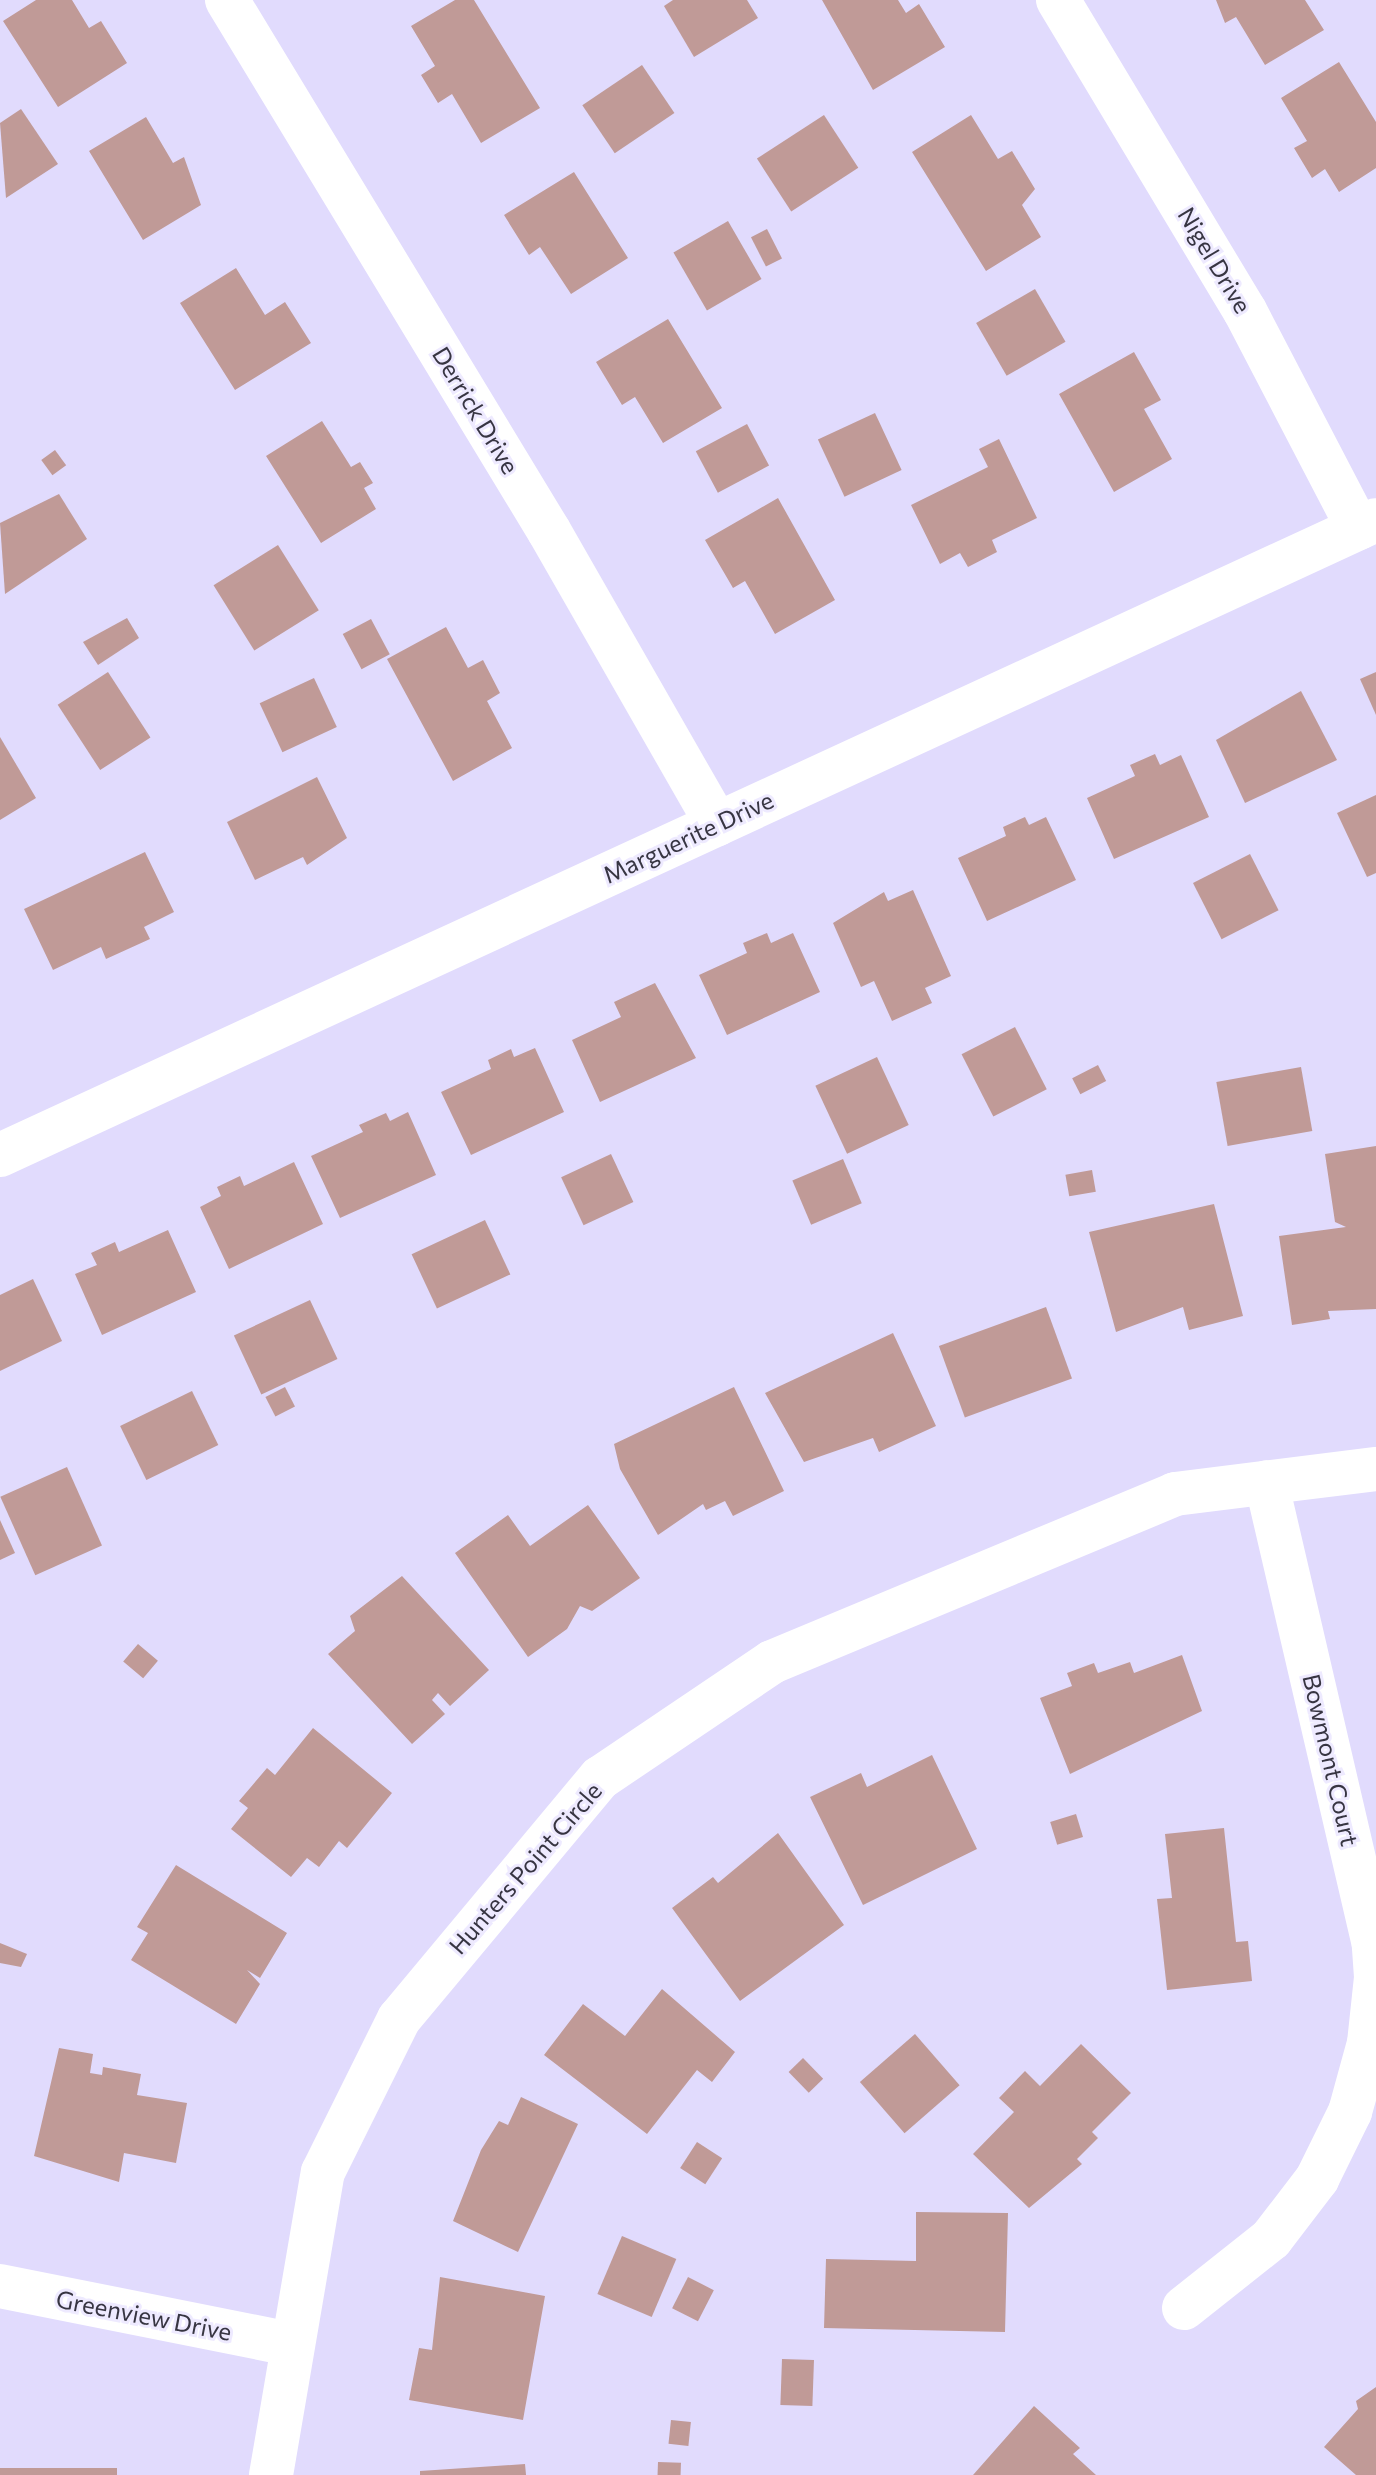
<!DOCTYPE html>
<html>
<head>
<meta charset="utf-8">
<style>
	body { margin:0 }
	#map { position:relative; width:1376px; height:2475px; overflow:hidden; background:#e1dbfd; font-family:Commissioner,sans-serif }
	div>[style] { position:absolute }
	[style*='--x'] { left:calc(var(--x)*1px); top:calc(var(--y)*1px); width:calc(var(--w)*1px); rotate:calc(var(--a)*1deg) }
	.building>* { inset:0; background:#c09a97; transform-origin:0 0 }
	.minor>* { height:44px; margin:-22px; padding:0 22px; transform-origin:22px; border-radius:22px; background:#fff }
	span { translate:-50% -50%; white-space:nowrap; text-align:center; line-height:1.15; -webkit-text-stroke:6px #eeeaff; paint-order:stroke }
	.street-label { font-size:24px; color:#373542 }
</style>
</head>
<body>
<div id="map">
	<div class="building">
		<div style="clip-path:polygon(36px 0,72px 0,89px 28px,101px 21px,127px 63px,58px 107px,3px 21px)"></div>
		<div style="clip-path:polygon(455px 0,474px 0,540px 108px,481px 143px,452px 94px,438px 103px,421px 75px,435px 66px,411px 26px)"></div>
		<div style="clip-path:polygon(673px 0,747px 0,758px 18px,694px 57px,664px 6px)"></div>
		<div style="clip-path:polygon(822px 0,898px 0,906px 13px,919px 4px,945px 47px,873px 90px)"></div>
		<div style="clip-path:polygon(1216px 0,1305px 0,1324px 30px,1265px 65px,1236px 17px,1225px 23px)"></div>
		<div style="clip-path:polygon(1339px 62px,1376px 122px,1376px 168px,1339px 192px,1325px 169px,1312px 178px,1294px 148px,1307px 141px,1281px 98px)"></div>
		<div style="left:642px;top:65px;width:58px;height:72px;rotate:56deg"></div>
		<div style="clip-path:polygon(21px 109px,58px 164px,6px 198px,0 123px)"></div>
		<div style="left:824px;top:115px;width:63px;height:80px;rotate:57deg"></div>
		<div style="clip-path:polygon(971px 115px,998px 159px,1012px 151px,1035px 189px,1022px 205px,1041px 237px,986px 271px,912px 152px)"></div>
		<div style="clip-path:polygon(146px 117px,173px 163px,184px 157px,201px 205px,143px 240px,89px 151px)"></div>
		<div style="clip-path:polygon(574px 172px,628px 258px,571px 294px,540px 247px,529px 255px,504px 215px)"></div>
		<div style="left:728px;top:221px;width:67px;height:63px;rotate:60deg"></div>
		<div style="left:767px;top:229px;width:33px;height:18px;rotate:63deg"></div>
		<div style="clip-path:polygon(236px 268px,265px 315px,285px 302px,311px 343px,235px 390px,180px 303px)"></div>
		<div style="left:1035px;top:289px;width:61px;height:68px;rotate:60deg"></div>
		<div style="clip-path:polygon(668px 319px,722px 408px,663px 443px,635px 397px,622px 405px,596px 362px)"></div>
		<div style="clip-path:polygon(1134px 352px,1161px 400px,1144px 409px,1172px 459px,1114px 492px,1059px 394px)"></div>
		<div style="left:875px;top:413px;width:63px;height:63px;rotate:65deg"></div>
		<div style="clip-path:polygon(322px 421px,351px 467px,360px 462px,373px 483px,364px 488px,376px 509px,321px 543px,266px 456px)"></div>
		<div style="left:747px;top:424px;width:47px;height:58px;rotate:62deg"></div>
		<div style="clip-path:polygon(999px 439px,1037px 518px,992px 540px,997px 552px,968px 567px,960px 553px,940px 564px,911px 505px,988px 467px,979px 449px)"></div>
		<div style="left:55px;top:450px;width:19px;height:17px;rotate:54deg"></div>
		<div style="clip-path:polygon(59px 494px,87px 539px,5px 594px,0 523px)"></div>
		<div style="clip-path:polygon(778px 498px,835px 600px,775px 634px,745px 581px,733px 588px,705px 540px)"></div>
		<div style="left:278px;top:545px;width:77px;height:76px;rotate:58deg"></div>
		<div style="clip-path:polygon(127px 618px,139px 638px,98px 665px,83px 642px)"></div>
		<div style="left:371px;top:619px;width:40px;height:32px;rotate:62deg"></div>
		<div style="clip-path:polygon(446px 627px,468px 668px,483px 660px,500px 693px,487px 701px,512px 748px,453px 781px,387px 659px)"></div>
		<div style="left:108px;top:672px;width:78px;height:60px;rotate:57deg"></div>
		<div style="clip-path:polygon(1376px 672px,1376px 715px,1360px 679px)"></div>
		<div style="left:314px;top:678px;width:54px;height:60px;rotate:65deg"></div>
		<div style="clip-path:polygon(1301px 691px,1337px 760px,1245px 803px,1216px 740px)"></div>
		<div style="clip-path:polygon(0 737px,36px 798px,0 820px)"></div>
		<div style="clip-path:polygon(1155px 754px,1160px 765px,1181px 755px,1209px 817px,1114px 859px,1087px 798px,1135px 776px,1130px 765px)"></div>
		<div style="clip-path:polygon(317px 777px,347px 838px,307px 865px,303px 857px,255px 880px,227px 822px)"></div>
		<div style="clip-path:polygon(1376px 795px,1376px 873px,1367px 877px,1337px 813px)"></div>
		<div style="clip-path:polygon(1025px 817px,1029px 825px,1046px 817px,1076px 880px,987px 921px,958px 858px,1006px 836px,1003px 827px)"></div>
		<div style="clip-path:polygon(145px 852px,174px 912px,144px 927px,150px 939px,106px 959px,101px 947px,53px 970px,24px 909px)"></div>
		<div style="left:1250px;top:854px;width:63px;height:64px;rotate:63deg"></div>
		<div style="clip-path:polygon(913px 890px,951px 976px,925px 988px,932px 1003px,892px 1021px,874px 981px,861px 987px,833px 923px,884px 892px,888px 901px)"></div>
		<div style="clip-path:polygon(767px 933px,771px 943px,793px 933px,820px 992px,727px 1035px,699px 975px,747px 953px,743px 943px)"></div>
		<div style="clip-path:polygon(655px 983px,696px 1058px,600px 1102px,572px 1040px,621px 1017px,614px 1002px)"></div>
		<div style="left:1015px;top:1027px;width:70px;height:60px;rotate:63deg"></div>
		<div style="clip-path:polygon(535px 1048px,564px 1112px,471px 1155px,441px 1092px,491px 1069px,488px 1060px,511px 1049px,514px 1057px)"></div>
		<div style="left:877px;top:1057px;width:75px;height:68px;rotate:65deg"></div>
		<div style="left:1098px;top:1065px;width:18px;height:29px;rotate:63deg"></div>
		<div style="left:1301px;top:1067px;width:65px;height:86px;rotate:80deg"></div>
		<div style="clip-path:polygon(408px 1112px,436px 1175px,340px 1218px,311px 1156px,363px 1132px,359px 1125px,386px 1113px,390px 1121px)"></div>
		<div style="clip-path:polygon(1376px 1146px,1376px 1309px,1328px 1311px,1330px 1319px,1292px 1325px,1279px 1236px,1346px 1227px,1335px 1222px,1325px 1154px)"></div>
		<div style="left:611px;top:1154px;width:53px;height:55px;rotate:65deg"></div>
		<div style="left:843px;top:1159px;width:48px;height:55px;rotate:67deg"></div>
		<div style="clip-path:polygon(294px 1162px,323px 1224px,229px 1269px,200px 1207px,221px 1196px,217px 1187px,240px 1176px,244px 1186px)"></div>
		<div style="left:1092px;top:1170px;width:22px;height:27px;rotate:80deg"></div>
		<div style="clip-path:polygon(1214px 1204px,1243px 1316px,1189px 1330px,1183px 1307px,1116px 1332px,1089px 1232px)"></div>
		<div style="left:485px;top:1220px;width:60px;height:81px;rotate:65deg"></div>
		<div style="clip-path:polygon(168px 1230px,196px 1292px,102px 1335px,75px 1274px,97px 1265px,91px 1253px,115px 1242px,119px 1252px)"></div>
		<div style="clip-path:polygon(33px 1279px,62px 1341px,0 1371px,0 1295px)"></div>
		<div style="left:310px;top:1300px;width:65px;height:84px;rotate:65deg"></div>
		<div style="left:1046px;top:1307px;width:76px;height:114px;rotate:70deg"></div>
		<div style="clip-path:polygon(893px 1333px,936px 1426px,879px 1452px,873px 1438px,804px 1462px,765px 1393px)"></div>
		<div style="left:285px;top:1387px;width:22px;height:22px;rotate:63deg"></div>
		<div style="clip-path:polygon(734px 1387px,784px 1491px,733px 1516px,725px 1501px,706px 1510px,703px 1504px,658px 1535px,620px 1469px,614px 1444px)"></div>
		<div style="left:192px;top:1391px;width:60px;height:80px;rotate:64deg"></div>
		<div style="left:67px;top:1467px;width:86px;height:73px;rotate:66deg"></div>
		<div style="clip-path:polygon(588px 1505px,640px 1578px,592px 1611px,580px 1606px,567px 1629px,528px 1657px,455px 1553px,508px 1515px,530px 1546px)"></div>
		<div style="clip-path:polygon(0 1520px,15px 1553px,0 1560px)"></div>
		<div style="clip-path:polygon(402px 1576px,489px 1670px,450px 1706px,438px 1693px,432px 1700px,445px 1714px,412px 1744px,328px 1654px,355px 1631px,350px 1616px)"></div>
		<div style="left:138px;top:1644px;width:26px;height:23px;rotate:40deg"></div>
		<div style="clip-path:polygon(1182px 1655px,1202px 1711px,1070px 1774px,1040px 1698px,1072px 1686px,1067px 1673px,1094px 1663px,1098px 1673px,1130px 1662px,1134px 1673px)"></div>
		<div style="clip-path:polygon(313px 1728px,392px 1793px,347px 1848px,339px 1841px,319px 1867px,307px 1858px,291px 1877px,231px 1829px,248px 1808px,239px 1801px,267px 1768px,275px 1775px)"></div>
		<div style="clip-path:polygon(932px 1755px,977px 1849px,863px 1905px,810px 1797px,861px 1773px,867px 1787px)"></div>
		<div style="left:1076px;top:1814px;width:24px;height:27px;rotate:73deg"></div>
		<div style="clip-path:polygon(1224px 1828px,1236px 1942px,1248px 1941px,1252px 1981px,1167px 1990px,1157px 1899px,1172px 1898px,1165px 1834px)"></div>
		<div style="clip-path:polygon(778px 1833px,844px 1925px,740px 2001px,672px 1908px,713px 1877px,718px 1883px)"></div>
		<div style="clip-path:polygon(176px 1865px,287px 1933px,260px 1978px,247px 1970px,260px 1984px,236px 2024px,131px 1960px,148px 1933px,137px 1927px)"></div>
		<div style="clip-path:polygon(0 1943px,27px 1954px,21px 1967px,0 1963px)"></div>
		<div style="clip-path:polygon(662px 1989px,735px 2052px,712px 2082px,697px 2070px,647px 2134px,544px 2055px,583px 2004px,625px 2036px)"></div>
		<div style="left:915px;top:2034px;width:68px;height:73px;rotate:49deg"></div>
		<div style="clip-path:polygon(1081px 2044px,1131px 2093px,1092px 2132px,1098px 2138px,1077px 2159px,1082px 2164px,1029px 2208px,973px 2154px,1014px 2112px,999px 2098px,1025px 2071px,1040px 2086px)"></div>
		<div style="clip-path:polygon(59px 2048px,93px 2054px,90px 2073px,102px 2075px,103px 2067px,141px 2074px,137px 2095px,187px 2103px,176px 2163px,124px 2153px,119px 2182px,34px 2156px)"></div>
		<div style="left:803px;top:2058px;width:29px;height:20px;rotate:46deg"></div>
		<div style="clip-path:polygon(521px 2097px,578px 2124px,518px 2252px,453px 2221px,481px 2150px,499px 2121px,508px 2125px)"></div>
		<div style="left:697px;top:2142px;width:30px;height:31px;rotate:33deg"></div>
		<div style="clip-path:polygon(916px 2212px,1008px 2213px,1005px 2332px,824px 2328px,826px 2259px,916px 2261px)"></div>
		<div style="left:622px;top:2236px;width:59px;height:63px;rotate:23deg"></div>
		<div style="clip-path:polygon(440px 2277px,545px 2296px,523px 2420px,409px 2400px,419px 2348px,432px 2350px)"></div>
		<div style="left:688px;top:2277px;width:29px;height:35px;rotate:27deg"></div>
		<div style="left:782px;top:2359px;width:32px;height:46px;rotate:2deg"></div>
		<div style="clip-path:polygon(1376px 2387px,1376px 2475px,1356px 2475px,1324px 2447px,1358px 2409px,1356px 2401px)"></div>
		<div style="clip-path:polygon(1034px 2406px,1080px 2448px,1073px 2454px,1096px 2475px,973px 2475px)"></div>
		<div style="left:671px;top:2420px;width:20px;height:24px;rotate:6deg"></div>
		<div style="left:658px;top:2462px;width:23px;height:13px;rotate:2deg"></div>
		<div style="clip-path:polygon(525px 2464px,526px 2475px,420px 2475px,420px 2471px)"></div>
		<div style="left:0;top:2468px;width:117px;height:7px"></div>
	</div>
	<div class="minor">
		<div style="--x:227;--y:0;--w:621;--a:58.77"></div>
		<div style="--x:549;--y:531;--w:338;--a:60.2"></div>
		<div style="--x:1058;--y:0;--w:363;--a:59"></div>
		<div style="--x:1245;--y:311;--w:245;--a:62.5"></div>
		<div style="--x:0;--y:1155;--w:1515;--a:-24.77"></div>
		<div style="--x:0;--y:2286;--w:295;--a:11.3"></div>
		<div style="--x:1184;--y:2308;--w:111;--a:-38.4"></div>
		<div style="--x:1271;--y:2239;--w:76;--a:-52.5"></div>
		<div style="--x:1317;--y:2179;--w:75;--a:-63.8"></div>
		<div style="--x:1350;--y:2112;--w:72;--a:-74.6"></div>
		<div style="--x:1369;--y:2043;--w:66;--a:-83.9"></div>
		<div style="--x:1376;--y:1977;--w:32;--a:-94"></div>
		<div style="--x:1374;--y:1945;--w:475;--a:-103.1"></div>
		<div style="--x:271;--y:2475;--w:307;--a:-80.3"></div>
		<div style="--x:323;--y:2172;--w:171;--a:-63.6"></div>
		<div style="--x:399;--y:2019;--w:314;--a:-50.2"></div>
		<div style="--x:600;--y:1778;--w:207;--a:-34"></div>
		<div style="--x:772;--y:1662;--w:437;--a:-22.6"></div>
		<div style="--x:1175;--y:1494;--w:203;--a:-7.1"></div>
	</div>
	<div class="street-label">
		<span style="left:1215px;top:260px;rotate:59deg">Nigel Drive</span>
		<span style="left:476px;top:410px;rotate:59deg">Derrick Drive</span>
		<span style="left:688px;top:837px;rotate:-25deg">Marguerite Drive</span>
		<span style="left:1331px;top:1760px;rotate:77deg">Bowmont Court</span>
		<span style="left:525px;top:1868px;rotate:-49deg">Hunters Point Circle</span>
		<span style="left:144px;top:2315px;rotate:11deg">Greenview Drive</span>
	</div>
</div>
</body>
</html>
